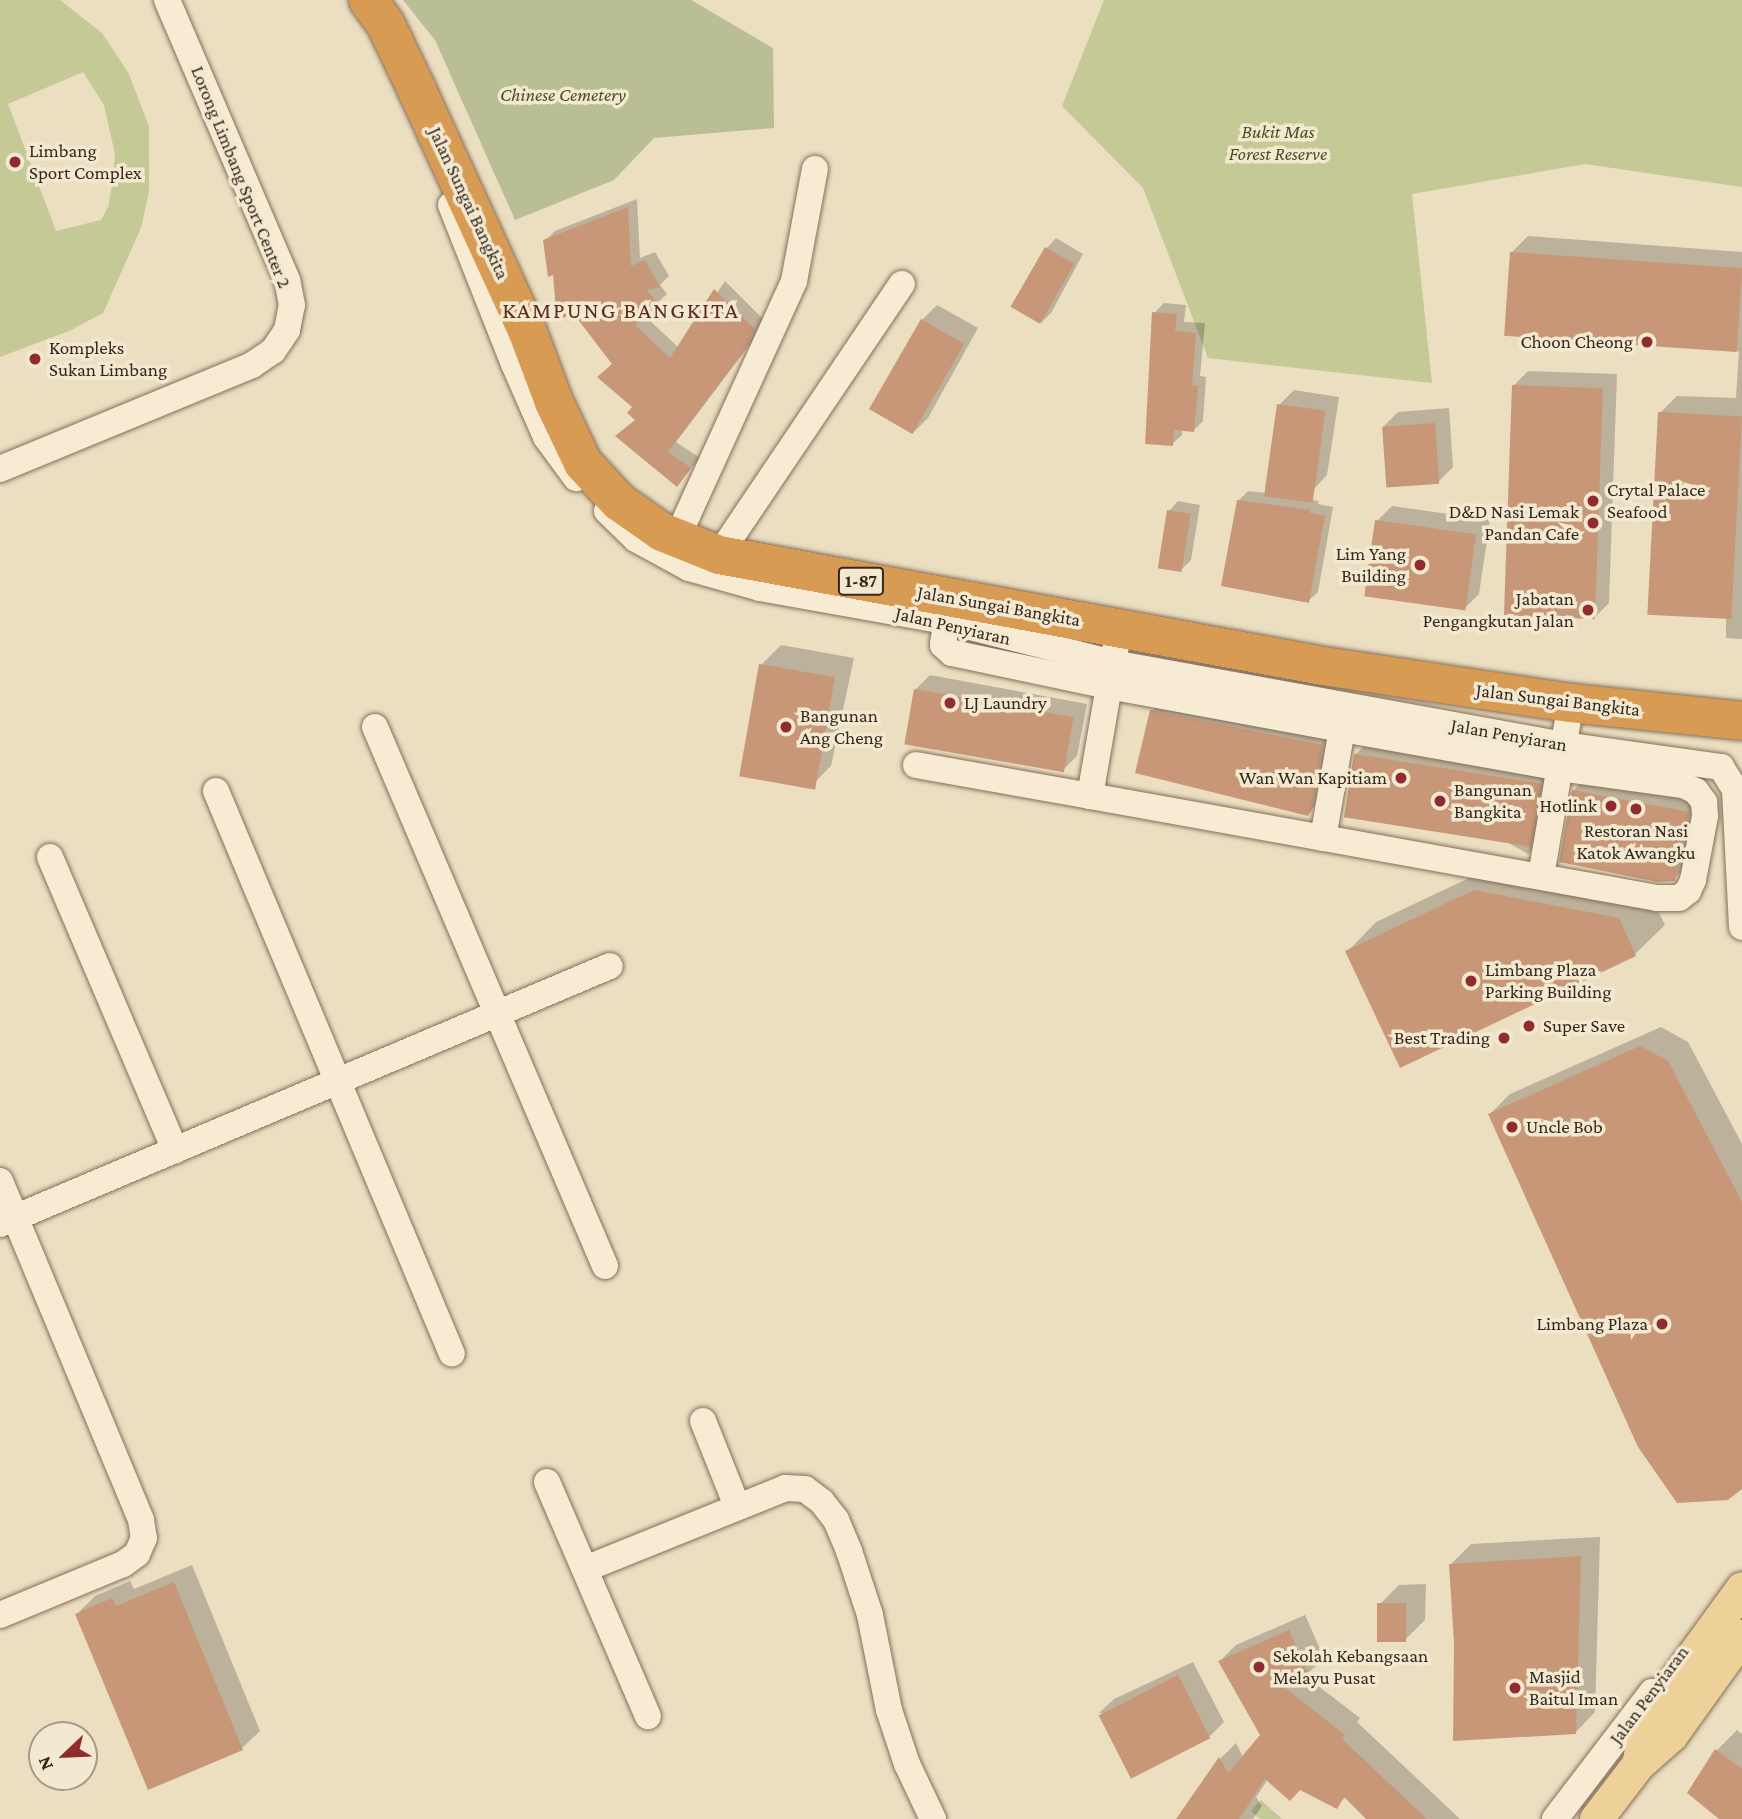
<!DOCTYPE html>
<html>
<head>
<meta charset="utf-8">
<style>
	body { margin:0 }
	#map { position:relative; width:1742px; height:1819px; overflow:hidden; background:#ebdec1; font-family:"Crimson Pro",serif }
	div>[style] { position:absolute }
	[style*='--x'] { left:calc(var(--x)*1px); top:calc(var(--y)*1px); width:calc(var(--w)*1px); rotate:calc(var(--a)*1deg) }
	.green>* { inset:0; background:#c4c995 }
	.cemetery>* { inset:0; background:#babe94 }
	.shadow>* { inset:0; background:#0003 }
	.building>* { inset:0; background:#c89778; transform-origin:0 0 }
	.roads { filter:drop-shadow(0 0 2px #846f59) drop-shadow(0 0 2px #846f59) }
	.minor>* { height:26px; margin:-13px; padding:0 13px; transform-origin:13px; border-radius:13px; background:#f7ebd3 }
	.major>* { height:33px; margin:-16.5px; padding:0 16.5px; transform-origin:16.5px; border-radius:16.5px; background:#eed199 }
	.highway>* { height:38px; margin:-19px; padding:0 19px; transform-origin:19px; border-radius:19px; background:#d89b54 }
	.dots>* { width:19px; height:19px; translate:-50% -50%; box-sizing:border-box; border:4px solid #f3e8d0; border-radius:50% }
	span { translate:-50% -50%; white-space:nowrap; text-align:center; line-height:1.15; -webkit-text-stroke:7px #f3e8d0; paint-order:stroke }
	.shield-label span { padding:2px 5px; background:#f3e8d0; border:2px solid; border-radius:5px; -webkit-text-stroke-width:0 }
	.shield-label { font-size:18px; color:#34281d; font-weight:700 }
	.park-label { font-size:19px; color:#465024; font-style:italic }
	.poi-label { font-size:19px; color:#34281d }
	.left { translate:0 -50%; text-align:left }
	.right { translate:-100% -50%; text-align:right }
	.street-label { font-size:19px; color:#34281d }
	.quarter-label { font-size:23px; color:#5f2a1e; letter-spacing:2px }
	.north { position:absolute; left:28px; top:1721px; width:70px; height:70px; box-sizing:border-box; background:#f3e8d0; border:2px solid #a79b88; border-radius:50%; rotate:247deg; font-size:19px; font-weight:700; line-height:28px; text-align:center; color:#34281d }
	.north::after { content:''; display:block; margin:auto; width:24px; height:32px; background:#902c2f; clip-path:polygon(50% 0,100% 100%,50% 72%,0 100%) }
</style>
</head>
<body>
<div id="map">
	<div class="green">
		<div style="clip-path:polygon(evenodd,0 0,60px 0,102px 33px,129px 74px,149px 127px,149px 192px,141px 228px,103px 313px,69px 331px,0 357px,0 0,83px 72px,104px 105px,115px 154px,113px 181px,108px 207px,101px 220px,56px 231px,8px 104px,83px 72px)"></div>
		<div style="clip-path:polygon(1104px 0,1742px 0,1742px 187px,1585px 164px,1412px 194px,1432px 383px,1208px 358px,1143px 188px,1062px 106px)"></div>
		<div style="clip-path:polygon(1261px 1800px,1282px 1819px,1260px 1819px,1251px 1811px)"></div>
	</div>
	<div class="cemetery">
		<div style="clip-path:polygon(403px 0,691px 0,773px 48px,774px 128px,654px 138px,614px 180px,515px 220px,435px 40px)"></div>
	</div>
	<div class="shadow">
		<div style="clip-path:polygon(637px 199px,640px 258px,655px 252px,669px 276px,660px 285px,667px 294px,644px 315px,679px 348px,725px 281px,763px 319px,754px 339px,676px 442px,700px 458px,677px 485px,618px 436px,637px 419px,634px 407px,613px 364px,555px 273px,545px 241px,555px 231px)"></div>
		<div style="clip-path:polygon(1528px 236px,1742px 252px,1742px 639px,1726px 638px,1726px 617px,1660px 413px,1677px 396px,1736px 398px,1739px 352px,1511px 253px)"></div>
		<div style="clip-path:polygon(1056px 238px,1083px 254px,1051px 313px,1041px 323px,1014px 308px,1047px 248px)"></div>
		<div style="clip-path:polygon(1164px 303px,1186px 305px,1184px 322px,1205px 323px,1200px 376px,1206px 377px,1203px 421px,1193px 431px,1182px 429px,1182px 435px,1172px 444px,1154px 313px)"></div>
		<div style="clip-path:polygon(937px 305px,978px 328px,928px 418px,913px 433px,922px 320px)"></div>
		<div style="clip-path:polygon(1528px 371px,1617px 374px,1609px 603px,1594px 618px,1513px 386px)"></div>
		<div style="clip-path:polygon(1294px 390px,1339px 397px,1327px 475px,1312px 491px,1276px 495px,1319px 501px,1318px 504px,1333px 507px,1318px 592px,1308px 601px,1239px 500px,1248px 491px,1266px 493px,1279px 405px)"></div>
		<div style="clip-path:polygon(1449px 408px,1453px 467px,1438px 482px,1383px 427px,1398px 412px)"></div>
		<div style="clip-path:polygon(1178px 501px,1200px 505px,1191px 560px,1181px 570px,1169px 511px)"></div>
		<div style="clip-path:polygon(1392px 506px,1490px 520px,1479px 594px,1464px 609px,1377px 521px)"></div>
		<div style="clip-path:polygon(781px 645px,854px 658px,831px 766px,811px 786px,761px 665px)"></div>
		<div style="clip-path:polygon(930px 675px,1087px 704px,1077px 756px,1062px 771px,915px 690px)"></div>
		<div style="clip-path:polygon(1167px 696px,1337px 731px,1322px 799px,1307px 814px,1152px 711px)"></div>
		<div style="clip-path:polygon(1370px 740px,1555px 771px,1543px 839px,1528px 854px,1355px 755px)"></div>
		<div style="clip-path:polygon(1588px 776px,1703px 797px,1690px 864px,1674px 879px,1573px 791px)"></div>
		<div style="clip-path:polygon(1505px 861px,1648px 889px,1665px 925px,1635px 954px,1401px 1066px,1347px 952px,1376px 922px)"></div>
		<div style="clip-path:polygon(1661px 1027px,1688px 1042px,1742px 1144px,1742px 1487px,1490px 1114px,1510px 1094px)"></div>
		<div style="clip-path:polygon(1600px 1537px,1595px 1712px,1575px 1733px,1451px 1564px,1471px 1544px)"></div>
		<div style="clip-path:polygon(192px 1565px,260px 1731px,242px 1748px,149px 1788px,77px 1614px,95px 1596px,130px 1581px,134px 1589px)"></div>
		<div style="clip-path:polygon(1426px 1584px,1425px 1620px,1405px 1640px,1379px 1605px,1399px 1585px)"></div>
		<div style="clip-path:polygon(1305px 1615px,1324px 1658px,1305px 1676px,1360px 1718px,1357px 1722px,1460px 1819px,1368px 1819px,1346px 1797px,1336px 1806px,1300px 1788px,1268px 1779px,1256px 1797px,1262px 1806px,1253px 1819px,1178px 1819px,1221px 1758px,1236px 1743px,1243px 1757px,1262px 1735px,1220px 1661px,1236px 1645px)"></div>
		<div style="clip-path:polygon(1193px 1662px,1224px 1722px,1209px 1737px,1099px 1713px,1114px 1699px)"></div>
		<div style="clip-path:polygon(1737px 1730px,1742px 1734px,1742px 1819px,1721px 1819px,1689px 1793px,1717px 1750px)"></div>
	</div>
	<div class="building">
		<div style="clip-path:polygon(628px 207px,631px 266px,645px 260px,660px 287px,647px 290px,659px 305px,635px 325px,670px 358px,714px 289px,755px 329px,745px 350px,668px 452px,691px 468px,677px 487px,615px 436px,635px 420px,627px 413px,632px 407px,597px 377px,612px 364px,573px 313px,557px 321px,553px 275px,548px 277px,543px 240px)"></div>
		<div style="left:1045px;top:247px;width:34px;height:69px;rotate:30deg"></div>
		<div style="left:1510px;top:252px;width:233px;height:84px;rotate:4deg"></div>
		<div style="clip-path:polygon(1152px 312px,1177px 314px,1175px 331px,1196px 333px,1192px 385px,1198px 386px,1194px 432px,1174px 430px,1173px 446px,1145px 444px)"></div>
		<div style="left:921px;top:319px;width:50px;height:104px;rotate:30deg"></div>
		<div style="left:1512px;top:385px;width:91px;height:231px;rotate:2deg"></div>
		<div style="left:1277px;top:404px;width:49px;height:93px;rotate:8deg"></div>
		<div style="left:1658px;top:412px;width:84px;height:203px;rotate:3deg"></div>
		<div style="left:1435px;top:423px;width:61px;height:53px;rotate:86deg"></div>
		<div style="clip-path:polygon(1237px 500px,1310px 510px,1310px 513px,1325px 516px,1309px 603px,1221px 586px)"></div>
		<div style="left:1167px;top:510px;width:24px;height:59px;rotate:9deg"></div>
		<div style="left:1375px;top:520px;width:102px;height:77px;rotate:8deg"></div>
		<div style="left:759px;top:664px;width:77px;height:114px;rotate:10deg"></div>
		<div style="left:914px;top:689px;width:162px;height:56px;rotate:10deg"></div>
		<div style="clip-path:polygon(1150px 710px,1323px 745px,1312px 810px,1308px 816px,1135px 773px)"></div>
		<div style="left:1354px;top:754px;width:190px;height:64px;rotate:9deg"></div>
		<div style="clip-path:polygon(1572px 790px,1689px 812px,1675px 881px,1658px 882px,1559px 862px)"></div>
		<div style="clip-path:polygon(1474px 890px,1619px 918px,1636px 956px,1400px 1068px,1345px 951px)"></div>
		<div style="clip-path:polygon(1640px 1046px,1668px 1061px,1742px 1202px,1742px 1489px,1728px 1500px,1677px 1503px,1638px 1447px,1488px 1114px)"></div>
		<div style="clip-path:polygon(1581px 1556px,1576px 1734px,1453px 1741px,1454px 1643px,1449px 1564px)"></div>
		<div style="clip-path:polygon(174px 1582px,243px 1750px,148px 1790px,75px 1614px,112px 1598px,116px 1606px)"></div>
		<div style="left:1406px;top:1603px;width:39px;height:29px;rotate:90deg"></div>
		<div style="clip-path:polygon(1289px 1630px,1309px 1676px,1284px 1687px,1345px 1735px,1342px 1739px,1427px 1819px,1366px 1819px,1344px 1797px,1337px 1809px,1300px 1790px,1290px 1801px,1265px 1779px,1239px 1819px,1176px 1819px,1219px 1757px,1228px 1773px,1260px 1735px,1218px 1661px)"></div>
		<div style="left:1178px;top:1675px;width:71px;height:89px;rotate:63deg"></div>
		<div style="clip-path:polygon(1715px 1749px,1742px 1769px,1742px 1819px,1719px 1819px,1687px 1793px)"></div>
	</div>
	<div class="roads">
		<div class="minor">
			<div style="--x:451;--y:205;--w:171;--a:68.4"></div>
			<div style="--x:514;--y:364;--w:80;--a:66.3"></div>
			<div style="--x:546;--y:437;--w:51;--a:53.8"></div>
			<div style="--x:0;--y:469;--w:273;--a:-22.4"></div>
			<div style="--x:252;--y:365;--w:25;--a:-34"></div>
			<div style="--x:273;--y:351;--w:25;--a:-56"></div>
			<div style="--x:287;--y:330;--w:25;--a:-79"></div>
			<div style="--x:292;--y:305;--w:25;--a:-101"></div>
			<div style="--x:287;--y:280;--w:305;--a:-113.2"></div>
			<div style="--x:607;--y:511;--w:40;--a:44"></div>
			<div style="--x:636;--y:539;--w:60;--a:28.7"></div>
			<div style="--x:689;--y:568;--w:74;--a:15.7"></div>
			<div style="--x:760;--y:588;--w:189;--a:10.1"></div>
			<div style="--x:946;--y:621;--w:172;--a:14.1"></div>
			<div style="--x:1113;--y:663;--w:458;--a:10.3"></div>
			<div style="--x:1564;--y:745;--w:159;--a:8"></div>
			<div style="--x:1721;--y:767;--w:26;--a:58"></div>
			<div style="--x:1735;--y:789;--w:138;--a:87.1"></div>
			<div style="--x:677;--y:538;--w:282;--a:-65.5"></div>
			<div style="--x:794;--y:281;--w:114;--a:-79.4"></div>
			<div style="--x:719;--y:555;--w:327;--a:-56"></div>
			<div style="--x:949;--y:606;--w:39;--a:99"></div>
			<div style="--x:943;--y:645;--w:12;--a:42"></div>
			<div style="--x:952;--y:653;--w:160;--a:11.9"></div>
			<div style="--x:1109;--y:686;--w:237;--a:10.5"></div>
			<div style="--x:1342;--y:729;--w:221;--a:10.1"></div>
			<div style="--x:1560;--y:768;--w:124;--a:7.9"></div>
			<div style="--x:1683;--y:785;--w:14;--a:25"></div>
			<div style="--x:1696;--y:791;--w:14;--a:54"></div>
			<div style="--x:1704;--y:802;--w:14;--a:86"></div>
			<div style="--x:1705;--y:816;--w:65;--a:100.6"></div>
			<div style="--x:1693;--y:880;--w:12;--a:114"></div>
			<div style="--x:1688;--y:891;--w:11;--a:142"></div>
			<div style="--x:1679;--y:898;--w:22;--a:180"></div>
			<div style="--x:1657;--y:898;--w:576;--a:-169.8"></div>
			<div style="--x:1090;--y:796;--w:112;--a:-80.2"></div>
			<div style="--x:1109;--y:686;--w:41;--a:-80.1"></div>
			<div style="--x:375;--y:727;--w:586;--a:66.89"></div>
			<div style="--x:916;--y:765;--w:177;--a:10.1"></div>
			<div style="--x:216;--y:791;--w:610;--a:67.26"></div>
			<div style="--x:1323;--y:838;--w:111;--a:-80.1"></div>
			<div style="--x:50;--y:857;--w:319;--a:66.9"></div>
			<div style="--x:1541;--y:876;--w:176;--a:-80.2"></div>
			<div style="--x:0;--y:1181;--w:367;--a:67.4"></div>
			<div style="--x:141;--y:1520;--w:18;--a:81"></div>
			<div style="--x:144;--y:1538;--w:17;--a:114"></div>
			<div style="--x:137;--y:1554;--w:17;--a:144"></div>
			<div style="--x:123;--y:1564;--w:133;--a:157.5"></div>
			<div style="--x:0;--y:1224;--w:662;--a:-22.93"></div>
			<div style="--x:703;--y:1421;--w:92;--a:68.2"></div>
			<div style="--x:547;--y:1482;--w:255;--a:66.7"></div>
			<div style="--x:585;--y:1569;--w:216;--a:-22"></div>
			<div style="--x:785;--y:1488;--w:20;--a:3"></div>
			<div style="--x:805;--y:1489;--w:21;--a:37"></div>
			<div style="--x:822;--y:1502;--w:23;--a:52"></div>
			<div style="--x:836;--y:1520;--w:34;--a:67"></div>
			<div style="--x:849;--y:1551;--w:67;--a:71.8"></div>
			<div style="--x:870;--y:1615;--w:97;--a:78.7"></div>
			<div style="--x:889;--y:1710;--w:57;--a:71.6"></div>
			<div style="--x:907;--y:1764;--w:61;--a:64.7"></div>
			<div style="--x:1555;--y:1819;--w:160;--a:-52.6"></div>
		</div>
		<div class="major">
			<div style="--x:1638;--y:1764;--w:49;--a:-77.1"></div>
			<div style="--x:1649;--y:1716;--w:158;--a:-54"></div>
			<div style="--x:1596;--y:1819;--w:69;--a:-52.6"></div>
			<div style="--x:1638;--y:1764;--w:44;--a:-41.3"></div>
			<div style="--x:1671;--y:1735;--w:122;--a:-54.4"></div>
		</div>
		<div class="highway">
			<div style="--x:368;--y:0;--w:31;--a:54"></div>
			<div style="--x:386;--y:25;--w:72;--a:64.5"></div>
			<div style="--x:417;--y:90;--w:264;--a:65.4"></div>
			<div style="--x:527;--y:330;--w:77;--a:69.4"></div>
			<div style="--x:554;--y:402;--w:68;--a:64.6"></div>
			<div style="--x:583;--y:463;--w:53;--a:47.3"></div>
			<div style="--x:619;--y:502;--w:52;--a:34.9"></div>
			<div style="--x:662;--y:532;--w:61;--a:22"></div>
			<div style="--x:719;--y:555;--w:614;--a:10.41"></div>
			<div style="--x:1323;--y:666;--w:251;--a:8.5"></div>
			<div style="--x:1571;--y:703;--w:172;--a:6"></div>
		</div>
	</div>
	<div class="dots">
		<div style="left:15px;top:162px;background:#902c2f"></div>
		<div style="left:1647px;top:342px;background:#902c2f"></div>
		<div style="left:35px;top:359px;background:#902c2f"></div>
		<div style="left:1593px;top:501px;background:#902c2f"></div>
		<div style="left:1593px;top:523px;background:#902c2f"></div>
		<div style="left:1420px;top:565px;background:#902c2f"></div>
		<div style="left:1588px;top:610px;background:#902c2f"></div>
		<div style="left:950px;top:703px;background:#902c2f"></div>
		<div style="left:786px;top:727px;background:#902c2f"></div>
		<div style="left:1401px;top:778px;background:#902c2f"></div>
		<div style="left:1440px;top:801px;background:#902c2f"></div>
		<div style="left:1611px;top:806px;background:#902c2f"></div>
		<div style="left:1636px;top:809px;background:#902c2f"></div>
		<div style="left:1471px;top:981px;background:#902c2f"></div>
		<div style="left:1529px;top:1026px;background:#902c2f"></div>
		<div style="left:1504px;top:1038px;background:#902c2f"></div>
		<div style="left:1512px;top:1127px;background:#902c2f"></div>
		<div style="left:1662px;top:1324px;background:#902c2f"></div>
		<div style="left:1259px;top:1667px;background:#902c2f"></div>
		<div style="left:1515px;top:1688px;background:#902c2f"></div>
	</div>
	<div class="shield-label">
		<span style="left:861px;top:581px">1-87</span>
	</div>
	<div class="park-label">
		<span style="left:563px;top:95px">Chinese Cemetery</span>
		<span style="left:1278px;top:143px">Bukit Mas<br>Forest Reserve</span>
	</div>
	<div class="poi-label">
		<span class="left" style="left:29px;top:162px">Limbang<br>Sport Complex</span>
		<span class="right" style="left:1633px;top:342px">Choon Cheong</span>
		<span class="left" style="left:49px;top:359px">Kompleks<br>Sukan Limbang</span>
		<span class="left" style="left:1607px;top:501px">Crytal Palace<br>Seafood</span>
		<span class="right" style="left:1579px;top:523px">D&amp;D Nasi Lemak<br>Pandan Cafe</span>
		<span class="right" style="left:1406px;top:565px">Lim Yang<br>Building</span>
		<span class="right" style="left:1574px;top:610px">Jabatan<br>Pengangkutan Jalan</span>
		<span class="left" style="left:964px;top:703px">LJ Laundry</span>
		<span class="left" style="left:800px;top:727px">Bangunan<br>Ang Cheng</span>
		<span class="right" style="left:1387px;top:778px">Wan Wan Kapitiam</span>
		<span class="left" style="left:1454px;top:801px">Bangunan<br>Bangkita</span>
		<span class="right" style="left:1597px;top:806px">Hotlink</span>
		<span style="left:1636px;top:842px">Restoran Nasi<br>Katok Awangku</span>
		<span class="left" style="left:1485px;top:981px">Limbang Plaza<br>Parking Building</span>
		<span class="left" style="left:1543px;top:1026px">Super Save</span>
		<span class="right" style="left:1490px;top:1038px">Best Trading</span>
		<span class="left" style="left:1526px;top:1127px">Uncle Bob</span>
		<span class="right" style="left:1648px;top:1324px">Limbang Plaza</span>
		<span class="left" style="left:1273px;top:1667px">Sekolah Kebangsaan<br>Melayu Pusat</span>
		<span class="left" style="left:1529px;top:1688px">Masjid<br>Baitul Iman</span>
	</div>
	<div class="street-label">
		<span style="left:241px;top:177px;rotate:68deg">Lorong Limbang Sport Center 2</span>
		<span style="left:469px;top:203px;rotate:65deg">Jalan Sungai Bangkita</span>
		<span style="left:999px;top:606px;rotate:10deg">Jalan Sungai Bangkita</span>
		<span style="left:953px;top:626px;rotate:13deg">Jalan Penyiaran</span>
		<span style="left:1558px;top:700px;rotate:7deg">Jalan Sungai Bangkita</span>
		<span style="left:1509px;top:735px;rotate:10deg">Jalan Penyiaran</span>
		<span style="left:1649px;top:1695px;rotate:-53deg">Jalan Penyiaran</span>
	</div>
	<div class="quarter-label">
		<span style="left:621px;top:310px">KAMPUNG BANGKITA</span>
	</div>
	<div class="north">N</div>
</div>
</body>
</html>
